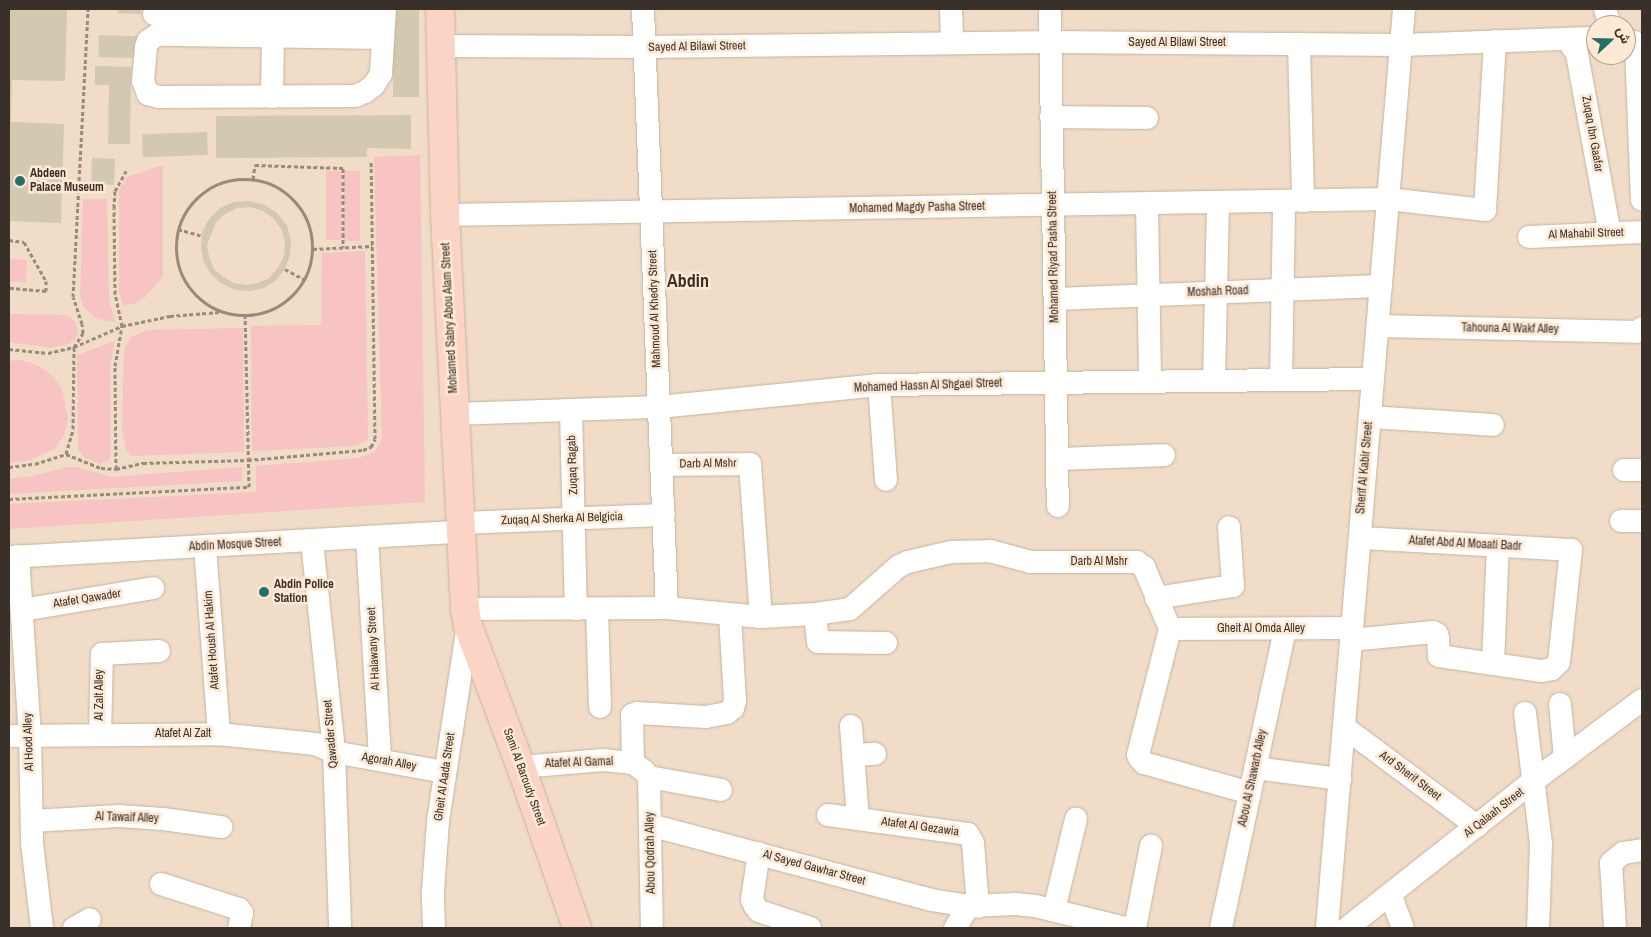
<!DOCTYPE html>
<html>
<head>
<meta charset="utf-8">
<style>
	body { margin:0 }
	#map { position:relative; width:1651px; height:937px; overflow:hidden; background:#f0dcc7; font-family:"Archivo Narrow",Vazirmatn,sans-serif }
	div>[style] { position:absolute }
	[style*='--x'] { left:calc(var(--x)*1px); top:calc(var(--y)*1px); width:calc(var(--w)*1px); rotate:calc(var(--a)*1deg) }
	.green>* { inset:0; background:#f7c3c3; transform-origin:0 0 }
	.building>* { inset:0; background:#d2c9b0; transform-origin:0 0 }
	.path>* { height:3px; margin-top:-1.5px; transform-origin:0; background:repeating-linear-gradient(90deg,#998a7c 0 4px,transparent 0 6.5px) }
	.path>.ring { margin:-1.5px; padding:0; box-sizing:content-box; background:none; border:3px solid #998a7c; border-radius:50% }
	.roads { filter:drop-shadow(0 0 1px #c6b29f) drop-shadow(0 0 1px #c6b29f) }
	.minor>* { height:22px; margin:-11px; padding:0 11px; transform-origin:11px; border-radius:11px; background:#fff }
	.major>* { height:28px; margin:-14px; padding:0 14px; transform-origin:14px; border-radius:14px; background:#fbd4c5 }
	.dots>* { width:14px; height:14px; translate:-50% -50%; box-sizing:border-box; border:2px solid #fee9d4; border-radius:50% }
	span { translate:-50% -50%; white-space:nowrap; text-align:center; line-height:1.15; -webkit-text-stroke:5px #fee9d4; paint-order:stroke }
	.street-label { font-size:12px; color:#393129 }
	.poi-label { font-size:12px; color:#393129; font-weight:700 }
	.left { translate:0 -50%; text-align:left }
	.district-label { font-size:18px; color:#393129; font-weight:700 }
	.frame { position:absolute; inset:0; border:10px solid #393129; pointer-events:none }
	.north { position:absolute; left:1586px; top:15px; width:50px; height:50px; box-sizing:border-box; background:#fee9d4; border:1px solid #af9f90; border-radius:50%; rotate:69deg; font-size:14px; font-weight:700; line-height:20px; text-align:center; color:#393129 }
	.north::after { content:''; display:block; margin:auto; width:18px; height:22px; background:#266f68; clip-path:polygon(50% 0,100% 100%,50% 72%,0 100%) }
</style>
</head>
<body>
<div id="map">
	<div class="green">
		<div style="clip-path:polygon(420px 155px,425px 502px,9px 529px,9px 504px,256px 492px,256px 466px,359px 458px,375px 452px,382px 439px,374px 157px)"></div>
		<div style="clip-path:polygon(163px 165px,163px 277px,144px 298px,135px 304px,123px 305px,119px 292px,119px 190px,127px 177px)"></div>
		<div style="left:326px;top:171px;width:15px;height:69px"></div>
		<div style="left:344px;top:171px;width:16px;height:70px"></div>
		<div style="clip-path:polygon(83px 199px,107px 199px,109px 299px,115px 322px,97px 319px,83px 306px,80px 296px)"></div>
		<div style="clip-path:polygon(365px 251px,368px 438px,365px 442px,355px 446px,252px 451px,251px 326px,321px 325px,322px 253px)"></div>
		<div style="left:9px;top:259px;width:18px;height:22px;rotate:3deg"></div>
		<div style="clip-path:polygon(9px 314px,63px 315px,70px 317px,76px 323px,78px 331px,75px 339px,69px 344px,51px 348px,9px 342px)"></div>
		<div style="clip-path:polygon(243px 328px,244px 452px,132px 456px,126px 450px,122px 429px,124px 350px,131px 337px,148px 330px)"></div>
		<div style="clip-path:polygon(115px 341px,110px 366px,111px 455px,109px 460px,100px 464px,84px 457px,78px 450px,77px 355px)"></div>
		<div style="clip-path:polygon(19px 360px,32px 363px,44px 369px,54px 378px,62px 389px,68px 418px,64px 435px,55px 449px,30px 460px,9px 463px,9px 361px)"></div>
		<div style="clip-path:polygon(67px 467px,77px 467px,110px 477px,242px 467px,242px 481px,9px 494px,9px 479px,33px 476px)"></div>
	</div>
	<div class="building">
		<div style="clip-path:polygon(9px 9px,67px 9px,65px 81px,12px 80px,11px 122px,64px 124px,61px 223px,9px 221px)"></div>
		<div style="clip-path:polygon(118px 9px,141px 9px,141px 14px,118px 13px)"></div>
		<div style="left:419px;top:9px;width:88px;height:26px;rotate:90deg"></div>
		<div style="left:99px;top:35px;width:38px;height:22px;rotate:2deg"></div>
		<div style="clip-path:polygon(95px 66px,131px 67px,130px 144px,108px 144px,109px 85px,95px 85px)"></div>
		<div style="clip-path:polygon(411px 115px,411px 149px,367px 148px,367px 157px,216px 158px,216px 116px)"></div>
		<div style="left:207px;top:132px;width:23px;height:65px;rotate:88deg"></div>
		<div style="left:92px;top:158px;width:23px;height:26px;rotate:2deg"></div>
		<div style="clip-path:polygon(evenodd,249px 201px,265px 205px,277px 213px,287px 226px,291px 241px,290px 255px,285px 269px,276px 280px,264px 288px,250px 291px,236px 290px,222px 284px,212px 275px,204px 263px,201px 249px,202px 233px,209px 219px,220px 208px,234px 202px,249px 201px,250px 207px,263px 211px,274px 219px,282px 230px,285px 243px,284px 256px,278px 268px,269px 278px,258px 283px,246px 285px,234px 283px,223px 277px,214px 269px,209px 257px,207px 245px,216px 222px,225px 214px,237px 208px,250px 207px)"></div>
	</div>
	<div class="path">
		<div class="ring" style="left:176px;top:179px;width:133px;height:133px"></div>
		<div style="--x:253;--y:179;--w:14;--a:-82"></div>
		<div style="--x:255;--y:165;--w:88;--a:2"></div>
		<div style="--x:343;--y:168;--w:79;--a:90"></div>
		<div style="--x:178;--y:229;--w:25;--a:16"></div>
		<div style="--x:9;--y:240;--w:15;--a:8"></div>
		<div style="--x:24;--y:242;--w:45;--a:60.6"></div>
		<div style="--x:46;--y:281;--w:10;--a:90"></div>
		<div style="--x:46;--y:291;--w:37;--a:-175"></div>
		<div style="--x:313;--y:249;--w:59;--a:-2.9"></div>
		<div style="--x:285;--y:269;--w:23;--a:29"></div>
		<div style="--x:9;--y:349;--w:39;--a:6"></div>
		<div style="--x:48;--y:353;--w:27;--a:-13"></div>
		<div style="--x:74;--y:347;--w:52;--a:-23.6"></div>
		<div style="--x:122;--y:326;--w:49;--a:-11.8"></div>
		<div style="--x:170;--y:316;--w:50;--a:-4.6"></div>
		<div style="--x:66;--y:454;--w:26;--a:-74"></div>
		<div style="--x:73;--y:429;--w:82;--a:-89.3"></div>
		<div style="--x:74;--y:347;--w:17;--a:-57"></div>
		<div style="--x:83;--y:333;--w:9;--a:-96"></div>
		<div style="--x:82;--y:324;--w:28;--a:-108"></div>
		<div style="--x:73;--y:297;--w:288;--a:-87"></div>
		<div style="--x:9;--y:467;--w:26;--a:-7"></div>
		<div style="--x:35;--y:464;--w:33;--a:-18"></div>
		<div style="--x:66;--y:454;--w:38;--a:22"></div>
		<div style="--x:101;--y:468;--w:15;--a:4"></div>
		<div style="--x:116;--y:469;--w:28;--a:-13"></div>
		<div style="--x:143;--y:463;--w:105;--a:-1.6"></div>
		<div style="--x:248;--y:460;--w:115;--a:-5"></div>
		<div style="--x:363;--y:450;--w:9;--a:-21"></div>
		<div style="--x:371;--y:447;--w:9;--a:-63"></div>
		<div style="--x:375;--y:439;--w:277;--a:-90.8"></div>
		<div style="--x:116;--y:469;--w:103;--a:-90.6"></div>
		<div style="--x:115;--y:366;--w:41;--a:-80.1"></div>
		<div style="--x:122;--y:326;--w:33;--a:-102"></div>
		<div style="--x:115;--y:294;--w:86;--a:-90.7"></div>
		<div style="--x:114;--y:208;--w:17;--a:-87"></div>
		<div style="--x:115;--y:191;--w:23;--a:-61"></div>
		<div style="--x:9;--y:499;--w:240;--a:-2.9"></div>
		<div style="--x:249;--y:487;--w:171;--a:-91.3"></div>
	</div>
	<div class="roads">
		<div class="minor">
			<div style="--x:643;--y:9;--w:599;--a:87.71"></div>
			<div style="--x:951;--y:9;--w:34;--a:88"></div>
			<div style="--x:1050;--y:9;--w:497;--a:89.1"></div>
			<div style="--x:1605;--y:9;--w:17;--a:73"></div>
			<div style="--x:154;--y:14;--w:230;--a:1.7"></div>
			<div style="--x:383;--y:38;--w:226;--a:-179.2"></div>
			<div style="--x:157;--y:35;--w:11;--a:146"></div>
			<div style="--x:148;--y:41;--w:6;--a:108"></div>
			<div style="--x:146;--y:47;--w:34;--a:95"></div>
			<div style="--x:143;--y:81;--w:14;--a:69"></div>
			<div style="--x:148;--y:94;--w:11;--a:15"></div>
			<div style="--x:159;--y:97;--w:196;--a:-0.3"></div>
			<div style="--x:355;--y:96;--w:11;--a:-22"></div>
			<div style="--x:365;--y:92;--w:11;--a:-38"></div>
			<div style="--x:374;--y:85;--w:13;--a:-58"></div>
			<div style="--x:381;--y:74;--w:65;--a:-86.5"></div>
			<div style="--x:1567;--y:39;--w:18;--a:56"></div>
			<div style="--x:1577;--y:54;--w:182;--a:79.6"></div>
			<div style="--x:1626;--y:42;--w:8;--a:0"></div>
			<div style="--x:1634;--y:42;--w:4;--a:63"></div>
			<div style="--x:1636;--y:46;--w:154;--a:87.8"></div>
			<div style="--x:1299;--y:44;--w:157;--a:88.5"></div>
			<div style="--x:441;--y:46;--w:204;--a:0.3"></div>
			<div style="--x:645;--y:47;--w:406;--a:-0.7"></div>
			<div style="--x:1051;--y:42;--w:350;--a:0.5"></div>
			<div style="--x:1401;--y:45;--w:195;--a:-2.1"></div>
			<div style="--x:272;--y:97;--w:61;--a:-89.1"></div>
			<div style="--x:1051;--y:117;--w:96;--a:0.6"></div>
			<div style="--x:1147;--y:204;--w:178;--a:89"></div>
			<div style="--x:445;--y:215;--w:943;--a:-0.97"></div>
			<div style="--x:1388;--y:199;--w:98;--a:6.5"></div>
			<div style="--x:1485;--y:210;--w:169;--a:-86.6"></div>
			<div style="--x:1529;--y:237;--w:113;--a:-2.5"></div>
			<div style="--x:1055;--y:299;--w:326;--a:-2.3"></div>
			<div style="--x:1378;--y:326;--w:259;--a:1.3"></div>
			<div style="--x:1637;--y:332;--w:6;--a:-39"></div>
			<div style="--x:1281;--y:380;--w:178;--a:-89"></div>
			<div style="--x:1214;--y:381;--w:178;--a:-88.7"></div>
			<div style="--x:879;--y:385;--w:95;--a:85.8"></div>
			<div style="--x:571;--y:410;--w:199;--a:88.6"></div>
			<div style="--x:455;--y:414;--w:204;--a:-2"></div>
			<div style="--x:659;--y:407;--w:221;--a:-5.7"></div>
			<div style="--x:879;--y:385;--w:494;--a:-0.7"></div>
			<div style="--x:1370;--y:417;--w:123;--a:3.7"></div>
			<div style="--x:1057;--y:459;--w:107;--a:-2.1"></div>
			<div style="--x:661;--y:465;--w:89;--a:-0.6"></div>
			<div style="--x:750;--y:464;--w:153;--a:85.9"></div>
			<div style="--x:1624;--y:470;--w:18;--a:0"></div>
			<div style="--x:1621;--y:521;--w:21;--a:0"></div>
			<div style="--x:461;--y:523;--w:203;--a:-2.3"></div>
			<div style="--x:367;--y:538;--w:222;--a:86.6"></div>
			<div style="--x:312;--y:541;--w:212;--a:84"></div>
			<div style="--x:334;--y:752;--w:176;--a:88"></div>
			<div style="--x:205;--y:547;--w:188;--a:85.7"></div>
			<div style="--x:18;--y:556;--w:179;--a:86.2"></div>
			<div style="--x:30;--y:735;--w:108;--a:88.9"></div>
			<div style="--x:32;--y:843;--w:86;--a:83.3"></div>
			<div style="--x:9;--y:557;--w:453;--a:-3.2"></div>
			<div style="--x:1156;--y:598;--w:78;--a:-8.9"></div>
			<div style="--x:1233;--y:586;--w:59;--a:-93.9"></div>
			<div style="--x:465;--y:609;--w:202;--a:-0.3"></div>
			<div style="--x:667;--y:608;--w:94;--a:5.5"></div>
			<div style="--x:761;--y:617;--w:54;--a:-3.2"></div>
			<div style="--x:815;--y:614;--w:35;--a:-8"></div>
			<div style="--x:850;--y:609;--w:65;--a:-41.3"></div>
			<div style="--x:899;--y:566;--w:10;--a:-24"></div>
			<div style="--x:908;--y:562;--w:44;--a:-13.1"></div>
			<div style="--x:951;--y:552;--w:39;--a:-1"></div>
			<div style="--x:990;--y:551;--w:42;--a:15"></div>
			<div style="--x:1031;--y:562;--w:106;--a:0"></div>
			<div style="--x:1137;--y:562;--w:9;--a:36"></div>
			<div style="--x:1144;--y:567;--w:67;--a:67.2"></div>
			<div style="--x:1170;--y:629;--w:130;--a:104.3"></div>
			<div style="--x:1138;--y:755;--w:4;--a:63"></div>
			<div style="--x:1140;--y:759;--w:6;--a:45"></div>
			<div style="--x:1144;--y:763;--w:110;--a:15.8"></div>
			<div style="--x:597;--y:609;--w:98;--a:88.2"></div>
			<div style="--x:22;--y:610;--w:133;--a:-9.5"></div>
			<div style="--x:815;--y:614;--w:28;--a:84"></div>
			<div style="--x:818;--y:642;--w:68;--a:0.8"></div>
			<div style="--x:1170;--y:629;--w:182;--a:-0.3"></div>
			<div style="--x:1351;--y:640;--w:82;--a:-5.6"></div>
			<div style="--x:1433;--y:632;--w:4;--a:27"></div>
			<div style="--x:1437;--y:634;--w:4;--a:76"></div>
			<div style="--x:1438;--y:638;--w:18;--a:87"></div>
			<div style="--x:1439;--y:656;--w:104;--a:8.3"></div>
			<div style="--x:1542;--y:671;--w:10;--a:-11"></div>
			<div style="--x:1552;--y:669;--w:10;--a:-45"></div>
			<div style="--x:1559;--y:662;--w:113;--a:-83.9"></div>
			<div style="--x:1571;--y:550;--w:211;--a:-176.7"></div>
			<div style="--x:1493;--y:664;--w:118;--a:-87.6"></div>
			<div style="--x:1560;--y:704;--w:54;--a:84.7"></div>
			<div style="--x:1525;--y:713;--w:132;--a:83"></div>
			<div style="--x:1541;--y:844;--w:84;--a:92"></div>
			<div style="--x:851;--y:726;--w:93;--a:85.7"></div>
			<div style="--x:1344;--y:727;--w:166;--a:36.7"></div>
			<div style="--x:100;--y:735;--w:81;--a:-88.6"></div>
			<div style="--x:102;--y:654;--w:57;--a:-3"></div>
			<div style="--x:9;--y:736;--w:210;--a:-0.5"></div>
			<div style="--x:219;--y:734;--w:97;--a:5.9"></div>
			<div style="--x:315;--y:744;--w:21;--a:23"></div>
			<div style="--x:334;--y:752;--w:112;--a:10.3"></div>
			<div style="--x:853;--y:755;--w:22;--a:-3"></div>
			<div style="--x:633;--y:763;--w:48;--a:-91.2"></div>
			<div style="--x:632;--y:715;--w:5;--a:-22"></div>
			<div style="--x:637;--y:713;--w:69;--a:3.3"></div>
			<div style="--x:706;--y:717;--w:21;--a:-11"></div>
			<div style="--x:727;--y:713;--w:8;--a:-40"></div>
			<div style="--x:733;--y:708;--w:8;--a:-76"></div>
			<div style="--x:735;--y:700;--w:84;--a:-93.4"></div>
			<div style="--x:521;--y:767;--w:82;--a:-4.9"></div>
			<div style="--x:603;--y:760;--w:30;--a:6"></div>
			<div style="--x:633;--y:763;--w:14;--a:36"></div>
			<div style="--x:644;--y:771;--w:8;--a:50"></div>
			<div style="--x:649;--y:777;--w:73;--a:10.2"></div>
			<div style="--x:1255;--y:768;--w:86;--a:7.4"></div>
			<div style="--x:649;--y:777;--w:151;--a:88.9"></div>
			<div style="--x:828;--y:815;--w:141;--a:7.7"></div>
			<div style="--x:968;--y:834;--w:10;--a:61"></div>
			<div style="--x:973;--y:843;--w:64;--a:85.5"></div>
			<div style="--x:32;--y:821;--w:87;--a:-3.3"></div>
			<div style="--x:119;--y:816;--w:44;--a:3.9"></div>
			<div style="--x:163;--y:819;--w:59;--a:7.9"></div>
			<div style="--x:650;--y:825;--w:291;--a:14.9"></div>
			<div style="--x:931;--y:900;--w:38;--a:9"></div>
			<div style="--x:969;--y:906;--w:47;--a:-2.4"></div>
			<div style="--x:1016;--y:904;--w:19;--a:6"></div>
			<div style="--x:1035;--y:906;--w:94;--a:13.6"></div>
			<div style="--x:759;--y:853;--w:47;--a:98.7"></div>
			<div style="--x:752;--y:899;--w:8;--a:67"></div>
			<div style="--x:755;--y:906;--w:6;--a:51"></div>
			<div style="--x:759;--y:911;--w:54;--a:18.4"></div>
			<div style="--x:161;--y:884;--w:82;--a:17.8"></div>
			<div style="--x:239;--y:909;--w:5;--a:53"></div>
			<div style="--x:242;--y:913;--w:15;--a:101"></div>
			<div style="--x:1390;--y:894;--w:36;--a:69"></div>
			<div style="--x:1054;--y:910;--w:94;--a:-76.4"></div>
			<div style="--x:74;--y:928;--w:18;--a:-29"></div>
			<div style="--x:434;--y:928;--w:37;--a:-92"></div>
			<div style="--x:433;--y:891;--w:70;--a:-85.9"></div>
			<div style="--x:438;--y:821;--w:197;--a:-81.3"></div>
			<div style="--x:955;--y:928;--w:26;--a:-58"></div>
			<div style="--x:1135;--y:928;--w:84;--a:-79"></div>
			<div style="--x:1221;--y:928;--w:306;--a:-77.9"></div>
			<div style="--x:1327;--y:928;--w:922;--a:-85.21"></div>
			<div style="--x:1347;--y:928;--w:236;--a:-38.3"></div>
			<div style="--x:1532;--y:782;--w:137;--a:-36.7"></div>
			<div style="--x:1615;--y:928;--w:65;--a:-93.5"></div>
			<div style="--x:1611;--y:863;--w:16;--a:-40"></div>
			<div style="--x:1623;--y:853;--w:19;--a:-9"></div>
		</div>
		<div class="major">
			<div style="--x:440;--y:9;--w:206;--a:88.6"></div>
			<div style="--x:445;--y:215;--w:395;--a:87.1"></div>
			<div style="--x:465;--y:609;--w:17;--a:80"></div>
			<div style="--x:468;--y:626;--w:151;--a:69.4"></div>
			<div style="--x:521;--y:767;--w:170;--a:70.8"></div>
		</div>
	</div>
	<div class="dots">
		<div style="left:20px;top:181px;background:#266f68"></div>
		<div style="left:264px;top:592px;background:#266f68"></div>
	</div>
	<div class="street-label">
		<span style="left:1177px;top:43px">Sayed Al Bilawi Street</span>
		<span style="left:697px;top:47px;rotate:-1deg">Sayed Al Bilawi Street</span>
		<span style="left:1592px;top:134px;rotate:80deg">Zuqaq Ibn Gaafar</span>
		<span style="left:917px;top:208px;rotate:-1deg">Mohamed Magdy Pasha Street</span>
		<span style="left:1586px;top:234px;rotate:-2deg">Al Mahabil Street</span>
		<span style="left:1054px;top:257px;rotate:-91deg">Mohamed Riyad Pasha Street</span>
		<span style="left:1218px;top:292px;rotate:-2deg">Moshah Road</span>
		<span style="left:655px;top:309px;rotate:-92deg">Mahmoud Al Khedry Street</span>
		<span style="left:450px;top:318px;rotate:-93deg">Mohamed Sabry Abou Alam Street</span>
		<span style="left:1510px;top:329px;rotate:1deg">Tahouna Al Wakf Alley</span>
		<span style="left:928px;top:386px;rotate:-2deg">Mohamed Hassn Al Shgaei Street</span>
		<span style="left:708px;top:464px;rotate:-1deg">Darb Al Mshr</span>
		<span style="left:573px;top:465px;rotate:-92deg">Zuqaq Ragab</span>
		<span style="left:1365px;top:468px;rotate:-85deg">Sherif Al Kabir Street</span>
		<span style="left:562px;top:519px;rotate:-2deg">Zuqaq Al Sherka Al Belgicia</span>
		<span style="left:1465px;top:544px;rotate:3deg">Atafet Abd Al Moaati Badr</span>
		<span style="left:235px;top:545px;rotate:-3deg">Abdin Mosque Street</span>
		<span style="left:1099px;top:562px">Darb Al Mshr</span>
		<span style="left:87px;top:599px;rotate:-9deg">Atafet Qawader</span>
		<span style="left:1261px;top:629px">Gheit Al Omda Alley</span>
		<span style="left:212px;top:640px;rotate:-94deg">Atafet Housh Al Hakim</span>
		<span style="left:374px;top:649px;rotate:-93deg">Al Halawany Street</span>
		<span style="left:100px;top:695px;rotate:-90deg">Al Zalt Alley</span>
		<span style="left:183px;top:734px">Atafet Al Zalt</span>
		<span style="left:331px;top:734px;rotate:-95deg">Qawader Street</span>
		<span style="left:29px;top:742px;rotate:-92deg">Al Hood Alley</span>
		<span style="left:389px;top:762px;rotate:10deg">Agorah Alley</span>
		<span style="left:579px;top:763px;rotate:-2deg">Atafet Al Gamal</span>
		<span style="left:1410px;top:776px;rotate:37deg">Ard Sherif Street</span>
		<span style="left:445px;top:777px;rotate:-82deg">Gheit Al Aada Street</span>
		<span style="left:524px;top:777px;rotate:70deg">Sami Al Baroudy Street</span>
		<span style="left:1253px;top:778px;rotate:-78deg">Abou Al Shawarb Alley</span>
		<span style="left:1494px;top:813px;rotate:-38deg">Al Qalaah Street</span>
		<span style="left:127px;top:818px;rotate:2deg">Al Tawaif Alley</span>
		<span style="left:920px;top:827px;rotate:8deg">Atafet Al Gezawia</span>
		<span style="left:651px;top:853px;rotate:-91deg">Abou Qodrah Alley</span>
		<span style="left:814px;top:868px;rotate:15deg">Al Sayed Gawhar Street</span>
	</div>
	<div class="poi-label">
		<span class="left" style="left:30px;top:181px">Abdeen<br>Palace Museum</span>
		<span class="left" style="left:274px;top:592px">Abdin Police<br>Station</span>
	</div>
	<div class="district-label">
		<span style="left:688px;top:281px">Abdin</span>
	</div>
	<div class="frame"></div>
	<div class="north">ش</div>
</div>
</body>
</html>
